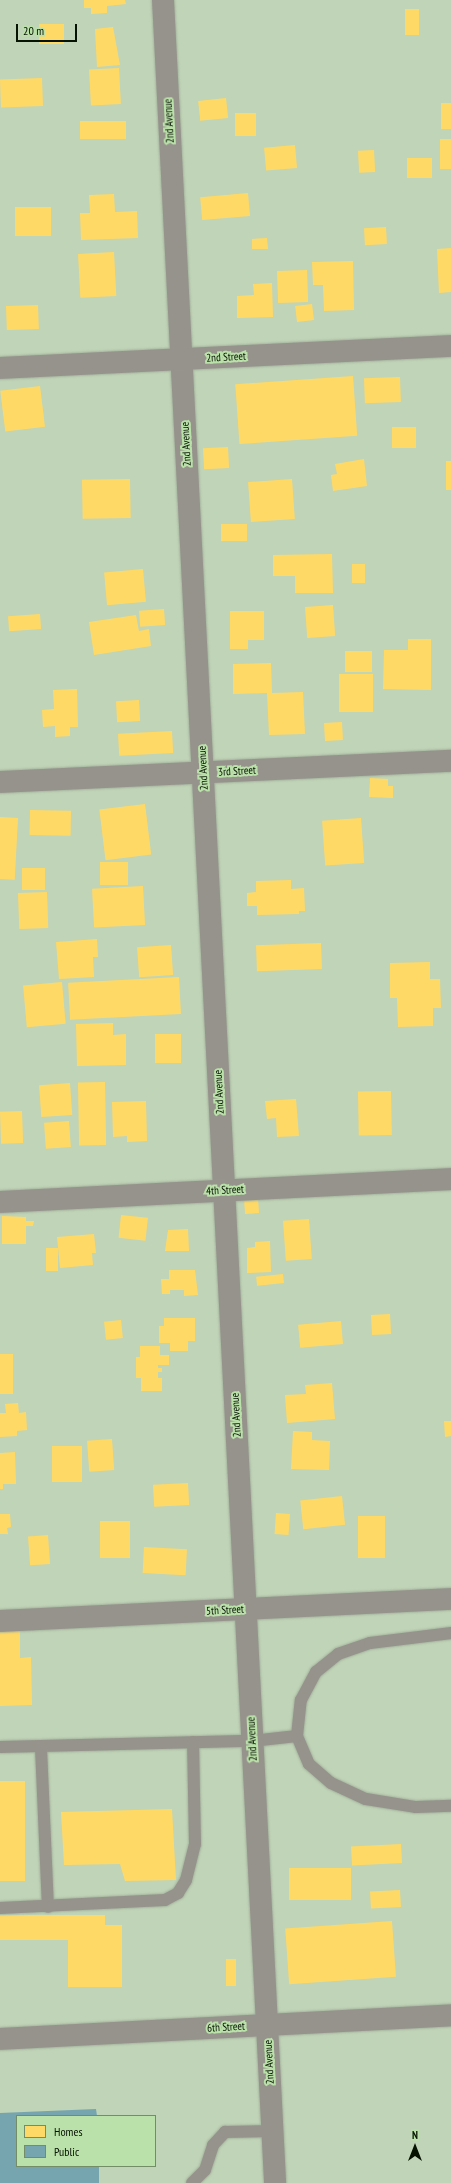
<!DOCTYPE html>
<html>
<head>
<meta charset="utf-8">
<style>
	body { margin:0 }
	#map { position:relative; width:451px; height:2183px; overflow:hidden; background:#c0d4b7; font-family:"PT Sans Narrow",sans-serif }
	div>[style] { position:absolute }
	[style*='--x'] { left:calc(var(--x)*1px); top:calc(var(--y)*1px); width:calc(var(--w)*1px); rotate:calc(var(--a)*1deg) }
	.homes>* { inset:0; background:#ffd966; transform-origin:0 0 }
	.public>* { inset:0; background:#76a5af }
	.roads { filter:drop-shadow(0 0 1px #a3b29d) drop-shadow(0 0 1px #a3b29d) }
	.lane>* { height:12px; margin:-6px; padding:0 6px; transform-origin:6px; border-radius:6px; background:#96938c }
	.street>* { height:22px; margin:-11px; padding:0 11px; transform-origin:11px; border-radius:11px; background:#96938c }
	span { translate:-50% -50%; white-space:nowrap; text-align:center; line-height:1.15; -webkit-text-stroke:4px #bbe1aa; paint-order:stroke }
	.street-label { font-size:11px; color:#061202 }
	.legend { position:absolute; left:16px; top:2115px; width:140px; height:52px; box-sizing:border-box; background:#bbe1aa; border:1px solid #738e67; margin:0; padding:5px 7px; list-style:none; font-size:12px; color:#061202 }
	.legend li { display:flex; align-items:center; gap:8px; height:20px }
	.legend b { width:20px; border:1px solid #738e67 }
	.north { position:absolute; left:395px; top:2127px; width:40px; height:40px; -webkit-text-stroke:3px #bbe1aa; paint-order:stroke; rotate:0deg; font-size:11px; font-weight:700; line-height:16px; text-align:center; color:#061202 }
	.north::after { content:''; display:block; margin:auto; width:14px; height:18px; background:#061202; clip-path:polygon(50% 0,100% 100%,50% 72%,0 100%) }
	.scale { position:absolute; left:16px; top:24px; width:61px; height:18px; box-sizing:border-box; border:2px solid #061202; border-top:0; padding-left:5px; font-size:12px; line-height:14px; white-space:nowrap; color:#061202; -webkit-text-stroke:3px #bbe1aa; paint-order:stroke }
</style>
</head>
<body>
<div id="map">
	<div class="homes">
		<div style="clip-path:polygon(84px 0,125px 0,126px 4px,107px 6px,107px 13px,91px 14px,91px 8px,84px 8px)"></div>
		<div style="left:405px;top:9px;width:14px;height:26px"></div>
		<div style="left:39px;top:24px;width:25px;height:20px"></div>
		<div style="clip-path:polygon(113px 27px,120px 65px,97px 67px,95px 29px)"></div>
		<div style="left:119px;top:68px;width:36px;height:30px;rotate:87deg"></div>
		<div style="left:42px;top:78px;width:28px;height:42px;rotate:88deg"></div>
		<div style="left:226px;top:98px;width:20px;height:28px;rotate:84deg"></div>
		<div style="left:441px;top:103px;width:10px;height:26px"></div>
		<div style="left:235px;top:113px;width:21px;height:23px"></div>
		<div style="left:126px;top:121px;width:18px;height:46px;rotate:90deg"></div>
		<div style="left:440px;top:139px;width:11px;height:30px"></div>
		<div style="left:295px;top:145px;width:23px;height:31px;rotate:85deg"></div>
		<div style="left:374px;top:150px;width:22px;height:16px;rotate:87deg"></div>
		<div style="left:407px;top:158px;width:25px;height:20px"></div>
		<div style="left:248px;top:193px;width:23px;height:48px;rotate:85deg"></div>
		<div style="clip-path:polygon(114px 194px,115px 212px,137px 211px,138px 238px,81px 240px,80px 213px,90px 213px,89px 195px)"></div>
		<div style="left:15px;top:207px;width:36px;height:29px"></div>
		<div style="left:386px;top:227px;width:17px;height:22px;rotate:87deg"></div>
		<div style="clip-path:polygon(267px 238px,268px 249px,252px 249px,252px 239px)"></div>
		<div style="clip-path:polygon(451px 248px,451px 292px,439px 293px,437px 249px)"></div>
		<div style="left:114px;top:252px;width:44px;height:36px;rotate:87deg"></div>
		<div style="clip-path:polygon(353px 261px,354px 310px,324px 311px,323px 285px,313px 285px,312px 262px)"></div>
		<div style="left:307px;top:270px;width:32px;height:30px;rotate:88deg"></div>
		<div style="clip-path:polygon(272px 283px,273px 317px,237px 318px,237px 296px,254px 295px,253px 284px)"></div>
		<div style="left:312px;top:304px;width:16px;height:17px;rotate:83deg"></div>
		<div style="left:38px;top:305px;width:24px;height:32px;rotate:88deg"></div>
		<div style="left:353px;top:376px;width:60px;height:118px;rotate:86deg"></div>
		<div style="left:400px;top:377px;width:25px;height:36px;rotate:88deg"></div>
		<div style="left:40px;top:386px;width:41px;height:40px;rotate:83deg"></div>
		<div style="left:392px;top:427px;width:24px;height:21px"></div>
		<div style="left:228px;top:447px;width:21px;height:25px;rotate:87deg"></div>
		<div style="clip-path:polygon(364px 459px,367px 486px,333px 491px,331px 475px,337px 474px,335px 464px)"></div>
		<div style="left:446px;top:461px;width:5px;height:29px"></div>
		<div style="left:130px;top:479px;width:39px;height:48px;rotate:89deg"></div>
		<div style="left:292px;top:479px;width:40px;height:44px;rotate:86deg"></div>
		<div style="left:221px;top:524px;width:26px;height:17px"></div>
		<div style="clip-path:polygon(332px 554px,333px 593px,295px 593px,295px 576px,273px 576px,273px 555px)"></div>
		<div style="left:352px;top:564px;width:13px;height:19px"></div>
		<div style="left:143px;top:569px;width:33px;height:39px;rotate:85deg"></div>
		<div style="left:333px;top:605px;width:31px;height:28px;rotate:86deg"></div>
		<div style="left:164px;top:609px;width:16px;height:25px;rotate:86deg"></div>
		<div style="clip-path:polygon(230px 611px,264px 611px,264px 640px,248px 640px,248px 649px,230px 649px)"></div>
		<div style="left:40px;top:614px;width:15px;height:32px;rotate:86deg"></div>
		<div style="clip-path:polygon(136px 615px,139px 631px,149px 629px,151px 646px,94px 655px,89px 622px)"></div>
		<div style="clip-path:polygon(408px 639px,431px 639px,431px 690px,383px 689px,384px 650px,408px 650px)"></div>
		<div style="left:372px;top:651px;width:21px;height:27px;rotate:90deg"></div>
		<div style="clip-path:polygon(271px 663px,272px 693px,303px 692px,305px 734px,269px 735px,267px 693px,233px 694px,233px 664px)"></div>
		<div style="left:339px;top:674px;width:34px;height:38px"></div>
		<div style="clip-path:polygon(77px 689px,78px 727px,70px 727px,70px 736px,55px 737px,55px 726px,43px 727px,42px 710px,54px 709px,53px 690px)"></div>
		<div style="left:139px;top:700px;width:21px;height:23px;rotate:87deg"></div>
		<div style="left:342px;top:722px;width:18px;height:18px;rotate:87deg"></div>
		<div style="left:172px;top:731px;width:22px;height:54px;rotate:87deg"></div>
		<div style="clip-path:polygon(370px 778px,388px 779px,388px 786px,393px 786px,393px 798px,369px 797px)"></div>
		<div style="left:145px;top:804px;width:51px;height:46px;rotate:83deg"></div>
		<div style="left:30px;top:810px;width:41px;height:25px;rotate:1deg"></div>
		<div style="left:0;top:817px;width:18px;height:62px;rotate:3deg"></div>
		<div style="left:361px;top:818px;width:45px;height:39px;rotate:86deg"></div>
		<div style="left:100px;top:862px;width:28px;height:23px"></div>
		<div style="left:45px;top:868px;width:22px;height:23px;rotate:90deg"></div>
		<div style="clip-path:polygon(291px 880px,291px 889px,304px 888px,305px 911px,299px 911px,299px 914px,257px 915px,257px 906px,247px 906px,247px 893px,256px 892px,256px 881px)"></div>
		<div style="left:143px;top:886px;width:39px;height:51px;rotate:87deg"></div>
		<div style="left:47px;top:892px;width:36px;height:29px;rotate:88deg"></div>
		<div style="clip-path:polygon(97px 939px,98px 957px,93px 957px,94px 977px,59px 979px,56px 942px)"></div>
		<div style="left:321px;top:943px;width:26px;height:65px;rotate:88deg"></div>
		<div style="left:171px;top:945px;width:30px;height:34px;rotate:86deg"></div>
		<div style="clip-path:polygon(430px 962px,430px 979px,440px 979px,441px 1008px,433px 1008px,433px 1026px,398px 1027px,397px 998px,390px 998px,390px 963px)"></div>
		<div style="left:179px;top:977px;width:37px;height:111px;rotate:87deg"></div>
		<div style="left:62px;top:982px;width:42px;height:39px;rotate:85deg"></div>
		<div style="clip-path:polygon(113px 1023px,113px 1035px,126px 1034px,126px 1065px,77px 1066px,76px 1024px)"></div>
		<div style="left:155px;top:1034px;width:26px;height:29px"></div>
		<div style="left:105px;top:1082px;width:63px;height:27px;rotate:89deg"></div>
		<div style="left:70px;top:1083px;width:32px;height:31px;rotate:86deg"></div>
		<div style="left:391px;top:1091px;width:44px;height:33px;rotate:89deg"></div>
		<div style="clip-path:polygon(296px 1099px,299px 1136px,277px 1137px,276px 1118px,267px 1119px,265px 1101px)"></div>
		<div style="clip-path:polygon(146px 1101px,147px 1141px,127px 1142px,127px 1136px,113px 1137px,112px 1102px)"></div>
		<div style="left:22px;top:1111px;width:32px;height:22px;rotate:88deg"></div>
		<div style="left:69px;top:1121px;width:26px;height:25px;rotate:86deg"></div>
		<div style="left:258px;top:1198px;width:15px;height:14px;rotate:86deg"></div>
		<div style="left:121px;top:1215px;width:27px;height:23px;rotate:6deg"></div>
		<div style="clip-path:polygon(2px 1216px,26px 1217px,26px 1221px,34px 1221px,33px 1226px,26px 1226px,26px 1244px,2px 1244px)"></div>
		<div style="left:309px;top:1219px;width:40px;height:26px;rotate:86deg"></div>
		<div style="clip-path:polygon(188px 1229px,189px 1251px,165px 1251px,168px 1230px)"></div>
		<div style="clip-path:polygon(94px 1234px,96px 1253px,92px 1253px,93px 1265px,60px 1268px,57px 1237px)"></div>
		<div style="clip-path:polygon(270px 1241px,271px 1272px,247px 1273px,247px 1248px,255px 1247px,255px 1242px)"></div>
		<div style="left:58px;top:1248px;width:23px;height:12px;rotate:90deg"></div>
		<div style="clip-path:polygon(169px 1270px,195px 1270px,198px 1295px,184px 1296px,184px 1290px,170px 1290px,170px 1294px,162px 1294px,161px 1279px,169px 1279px)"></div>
		<div style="left:283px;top:1274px;width:9px;height:27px;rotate:84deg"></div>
		<div style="left:390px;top:1314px;width:20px;height:19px;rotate:87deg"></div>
		<div style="clip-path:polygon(164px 1318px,195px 1318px,195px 1341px,188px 1341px,188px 1351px,170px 1351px,170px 1343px,159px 1343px,159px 1326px,164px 1326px)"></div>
		<div style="left:121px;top:1320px;width:18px;height:17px;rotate:84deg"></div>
		<div style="left:341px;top:1321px;width:23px;height:43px;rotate:85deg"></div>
		<div style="clip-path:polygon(140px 1346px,160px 1346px,160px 1355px,169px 1355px,169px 1365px,158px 1365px,158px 1368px,162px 1368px,162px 1372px,158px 1372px,158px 1378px,162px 1378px,162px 1391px,141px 1391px,141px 1378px,136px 1378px,136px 1357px,140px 1357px)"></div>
		<div style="left:0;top:1354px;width:13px;height:40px"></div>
		<div style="clip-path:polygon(332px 1383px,335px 1419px,287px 1423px,285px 1395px,306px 1394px,305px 1385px)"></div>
		<div style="clip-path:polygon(18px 1403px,19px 1413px,26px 1412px,27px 1430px,17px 1431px,17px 1436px,0 1437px,0 1413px,6px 1413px,5px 1404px)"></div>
		<div style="clip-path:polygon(444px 1421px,451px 1421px,451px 1436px,445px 1437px)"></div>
		<div style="clip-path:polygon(293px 1431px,312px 1432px,312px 1440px,330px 1441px,329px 1470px,291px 1469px)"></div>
		<div style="left:112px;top:1439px;width:31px;height:25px;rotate:86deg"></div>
		<div style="left:52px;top:1446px;width:30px;height:36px"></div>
		<div style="clip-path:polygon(15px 1452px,16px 1484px,3px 1484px,3px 1489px,0 1489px,0 1453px)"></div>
		<div style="left:188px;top:1483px;width:22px;height:35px;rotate:87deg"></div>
		<div style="left:342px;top:1496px;width:29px;height:42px;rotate:84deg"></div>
		<div style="left:276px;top:1513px;width:14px;height:21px;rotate:4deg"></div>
		<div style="clip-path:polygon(0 1514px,10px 1514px,11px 1527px,7px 1528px,8px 1534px,0 1534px)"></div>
		<div style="left:358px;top:1516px;width:27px;height:42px"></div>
		<div style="left:100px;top:1521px;width:30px;height:37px"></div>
		<div style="left:48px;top:1535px;width:29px;height:20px;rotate:86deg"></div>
		<div style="left:144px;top:1547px;width:43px;height:26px;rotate:3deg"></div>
		<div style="clip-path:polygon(20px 1629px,20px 1658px,31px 1657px,32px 1705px,0 1706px,0 1630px)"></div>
		<div style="left:0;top:1781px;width:25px;height:100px"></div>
		<div style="clip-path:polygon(172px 1809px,176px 1880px,125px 1881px,120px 1864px,64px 1865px,61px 1812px)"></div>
		<div style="left:401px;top:1844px;width:19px;height:50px;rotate:87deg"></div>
		<div style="left:351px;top:1868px;width:32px;height:62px;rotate:90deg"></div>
		<div style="left:400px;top:1890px;width:17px;height:30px;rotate:87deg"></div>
		<div style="clip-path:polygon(0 1915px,105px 1915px,105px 1925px,122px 1925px,122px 1987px,68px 1987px,68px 1940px,0 1940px)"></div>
		<div style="left:392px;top:1921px;width:56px;height:107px;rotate:86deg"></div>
		<div style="left:226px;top:1959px;width:10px;height:27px"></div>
	</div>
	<div class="public">
		<div style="clip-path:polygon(96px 2109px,97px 2116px,17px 2116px,17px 2166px,99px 2166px,99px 2183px,0 2183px,0 2113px)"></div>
	</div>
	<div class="roads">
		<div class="lane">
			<div style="--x:297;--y:1736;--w:30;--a:67"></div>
			<div style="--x:309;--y:1764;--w:29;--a:41"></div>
			<div style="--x:331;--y:1783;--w:38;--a:25"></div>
			<div style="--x:366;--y:1799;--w:51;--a:9.1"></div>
			<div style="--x:416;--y:1807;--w:35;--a:-2"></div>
			<div style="--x:0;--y:1747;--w:252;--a:-1.4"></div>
			<div style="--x:252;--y:1741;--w:45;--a:-6.3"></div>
			<div style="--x:297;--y:1736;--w:36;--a:-84"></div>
			<div style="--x:301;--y:1700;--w:32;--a:-62"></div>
			<div style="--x:316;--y:1672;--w:28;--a:-39"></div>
			<div style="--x:338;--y:1654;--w:34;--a:-19"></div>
			<div style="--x:370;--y:1643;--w:82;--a:-7"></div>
			<div style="--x:41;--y:1748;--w:159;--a:87.5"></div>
			<div style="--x:0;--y:1908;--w:165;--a:-2.8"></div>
			<div style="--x:165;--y:1900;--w:15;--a:-28"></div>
			<div style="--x:178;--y:1893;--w:15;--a:-58"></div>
			<div style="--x:186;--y:1880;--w:37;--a:-76"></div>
			<div style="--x:195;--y:1844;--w:102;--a:-91.1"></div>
			<div style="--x:192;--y:2183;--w:18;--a:-45"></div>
			<div style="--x:205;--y:2170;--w:26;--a:-72"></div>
			<div style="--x:213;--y:2145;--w:18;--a:-47"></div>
			<div style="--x:225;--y:2132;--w:48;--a:-1.2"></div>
		</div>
		<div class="street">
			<div style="--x:163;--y:0;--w:2186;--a:87.06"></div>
			<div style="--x:0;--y:368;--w:452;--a:-2.8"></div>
			<div style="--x:0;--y:782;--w:451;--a:-2.7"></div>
			<div style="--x:0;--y:1202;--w:452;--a:-2.9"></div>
			<div style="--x:0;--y:1621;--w:452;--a:-2.8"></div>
			<div style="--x:0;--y:2039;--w:452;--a:-3"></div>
		</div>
	</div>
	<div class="street-label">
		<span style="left:169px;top:121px;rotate:-93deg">2nd Avenue</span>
		<span style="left:226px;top:357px;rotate:-3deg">2nd Street</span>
		<span style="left:186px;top:444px;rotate:-93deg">2nd Avenue</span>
		<span style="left:203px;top:768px;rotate:-93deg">2nd Avenue</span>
		<span style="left:237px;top:771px;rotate:-3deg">3rd Street</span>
		<span style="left:219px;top:1092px;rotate:-93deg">2nd Avenue</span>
		<span style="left:225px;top:1190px;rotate:-3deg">4th Street</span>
		<span style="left:236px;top:1415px;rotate:-93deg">2nd Avenue</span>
		<span style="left:225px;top:1610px;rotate:-3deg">5th Street</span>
		<span style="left:252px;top:1739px;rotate:-93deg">2nd Avenue</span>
		<span style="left:226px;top:2027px;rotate:-3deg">6th Street</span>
		<span style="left:269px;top:2062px;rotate:-93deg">2nd Avenue</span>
	</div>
	<ul class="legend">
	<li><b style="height:11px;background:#ffd966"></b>Homes</li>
	<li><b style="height:11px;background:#76a5af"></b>Public</li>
	</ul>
	<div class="north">N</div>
	<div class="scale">20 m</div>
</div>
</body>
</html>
